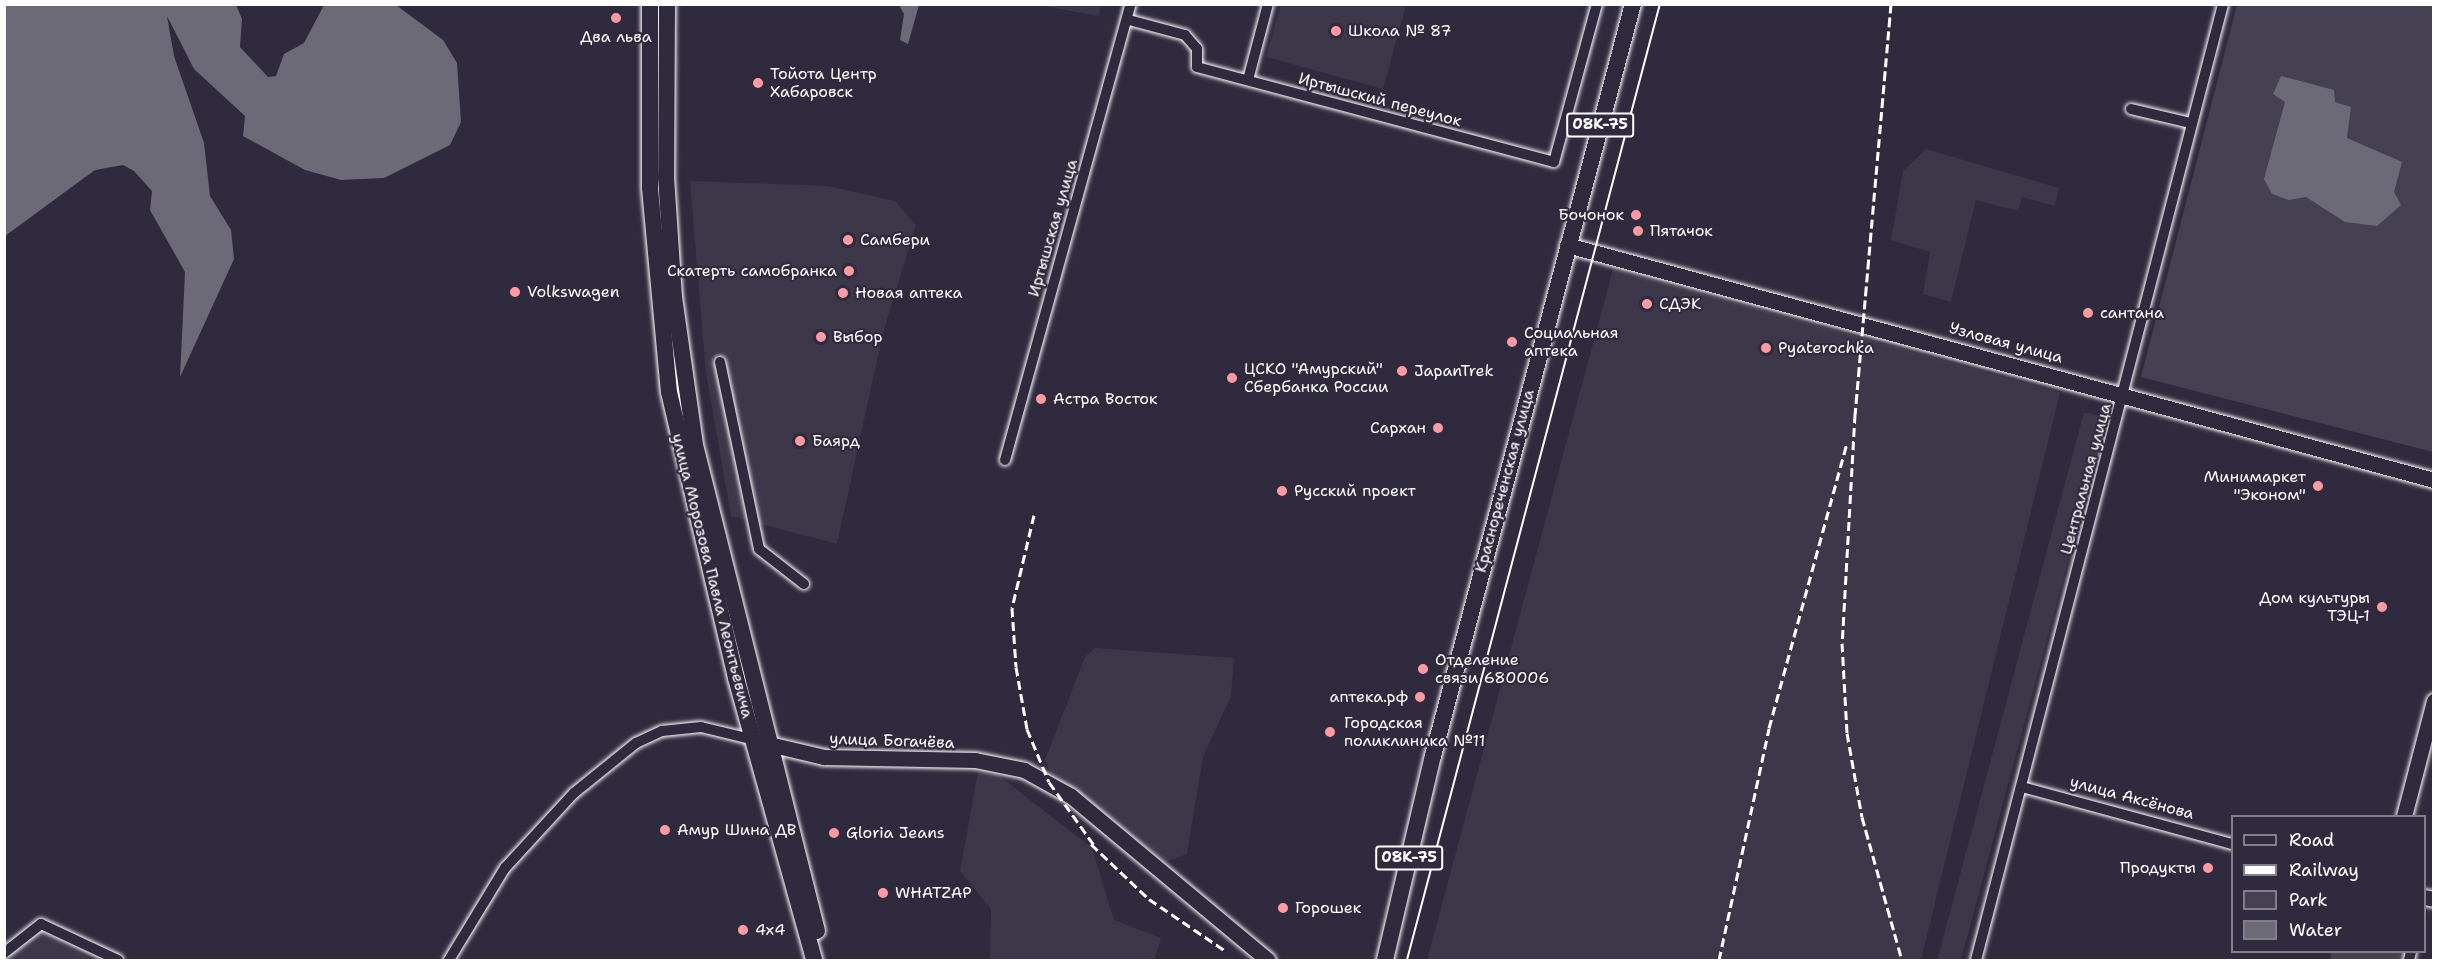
<!DOCTYPE html>
<html>
<head>
<meta charset="utf-8">
<style>
	body { margin:0 }
	#map { position:relative; width:2438px; height:965px; overflow:hidden; background:#2f2a3d; font-family:"Shantell Sans",sans-serif }
	div>[style] { position:absolute }
	[style*='--x'] { left:calc(var(--x)*1px); top:calc(var(--y)*1px); width:calc(var(--w)*1px); rotate:calc(var(--a)*1deg) }
	.built>* { inset:0; background:#3c3749; transform-origin:0 0 }
	.green>* { inset:0; background:#464152; transform-origin:0 0 }
	.water>* { inset:0; background:#6d6a77 }
	.roads { filter:drop-shadow(0 0 2px #fff) drop-shadow(0 0 2px #fff) }
	.street>* { height:10px; margin:-5px; padding:0 5px; transform-origin:5px; border-radius:5px; background:#2f2a3d }
	.secondary>* { height:15px; margin:-7.5px; padding:0 7.5px; transform-origin:7.5px; border-radius:7.5px; background:#2f2a3d }
	.primary>* { height:16px; margin:-8px; padding:0 8px; transform-origin:8px; border-radius:8px; background:#2f2a3d }
	.tram>* { height:1.5px; margin:-0.75px; padding:0 0.75px; transform-origin:0.75px; border-radius:0.75px; background:#fff }
	.rail>* { height:3px; margin-top:-1.5px; transform-origin:0; background:repeating-linear-gradient(90deg,#fff 0 9px,transparent 0 13.5px) }
	.dots>* { width:16px; height:16px; translate:-50% -50%; box-sizing:border-box; border:3px solid #2f2a3d; border-radius:50% }
	span { translate:-50% -50%; white-space:nowrap; text-align:center; line-height:1.15; -webkit-text-stroke:4.5px #2f2a3d; paint-order:stroke }
	.shield-label span { padding:2px 4px; background:#2f2a3d; border:2px solid; border-radius:4px; -webkit-text-stroke-width:0 }
	.shield-label { font-size:15px; color:#fff; font-weight:700 }
	.poi-label { font-size:16px; color:#fff }
	.left { translate:0 -50%; text-align:left }
	.right { translate:-100% -50%; text-align:right }
	.street-label { font-size:16px; color:#fff }
	.frame { position:absolute; inset:0; border:6px solid #fff; pointer-events:none }
	.legend { position:absolute; left:2231px; top:815px; width:195px; height:138px; box-sizing:border-box; background:#2f2a3d; border:2px solid #827f8b; margin:0; padding:8px 10px; list-style:none; font-size:18px; color:#fff }
	.legend li { display:flex; align-items:center; gap:12px; height:30px }
	.legend b { width:30px; border:2px solid #827f8b }
</style>
</head>
<body>
<div id="map">
	<div class="built">
		<div style="clip-path:polygon(1281px 4px,1406px 5px,1383px 89px,1266px 57px)"></div>
		<div style="clip-path:polygon(1037px 5px,1101px 4px,1101px 5px,1099px 16px)"></div>
		<div style="clip-path:polygon(1926px 149px,2059px 188px,2055px 206px,2022px 197px,2018px 211px,1976px 200px,1951px 302px,1923px 294px,1930px 252px,1891px 240px,1903px 171px)"></div>
		<div style="clip-path:polygon(690px 181px,828px 186px,895px 201px,916px 225px,883px 333px,837px 544px,731px 516px,706px 373px)"></div>
		<div style="clip-path:polygon(1613px 269px,2060px 393px,1921px 960px,1427px 960px)"></div>
		<div style="left:2084px;top:412px;width:23px;height:567px;rotate:15deg"></div>
		<div style="clip-path:polygon(1095px 648px,1234px 658px,1231px 696px,1203px 757px,1187px 854px,1166px 862px,1051px 773px,1045px 760px,1085px 657px)"></div>
		<div style="clip-path:polygon(978px 772px,998px 775px,1092px 848px,1114px 920px,1161px 938px,1154px 960px,990px 960px,991px 909px,960px 871px)"></div>
		<div style="clip-path:polygon(40px 930px,91px 960px,5px 960px,4px 955px)"></div>
	</div>
	<div class="green">
		<div style="clip-path:polygon(2237px 5px,2433px 5px,2433px 452px,2141px 377px)"></div>
		<div style="left:2331px;top:952px;width:75px;height:9px"></div>
	</div>
	<div class="water">
		<div style="clip-path:polygon(5px 4px,236px 5px,242px 19px,240px 47px,268px 77px,276px 76px,284px 54px,304px 43px,324px 5px,396px 5px,443px 40px,457px 63px,461px 122px,450px 145px,384px 178px,341px 180px,305px 170px,243px 136px,245px 116px,194px 69px,167px 16px,174px 56px,204px 143px,210px 196px,231px 230px,234px 259px,180px 377px,185px 272px,150px 210px,152px 191px,134px 171px,123px 165px,95px 170px,5px 236px)"></div>
		<div style="clip-path:polygon(899px 5px,919px 5px,908px 44px,900px 40px,904px 14px)"></div>
		<div style="clip-path:polygon(2281px 76px,2334px 90px,2335px 102px,2351px 107px,2347px 138px,2402px 162px,2394px 192px,2401px 205px,2377px 226px,2345px 222px,2306px 197px,2289px 200px,2272px 194px,2264px 179px,2285px 102px,2273px 94px)"></div>
	</div>
	<div class="roads">
		<div class="street">
			<div style="--x:1129;--y:20;--w:58;--a:15"></div>
			<div style="--x:1185;--y:35;--w:18;--a:49"></div>
			<div style="--x:1197;--y:49;--w:18;--a:90"></div>
			<div style="--x:1197;--y:67;--w:369;--a:14.9"></div>
			<div style="--x:1554;--y:162;--w:164;--a:-74.8"></div>
			<div style="--x:1248;--y:80;--w:79;--a:-75.3"></div>
			<div style="--x:2131;--y:109;--w:61;--a:13.3"></div>
			<div style="--x:720;--y:362;--w:191;--a:78.2"></div>
			<div style="--x:759;--y:549;--w:57;--a:37.9"></div>
			<div style="--x:1005;--y:460;--w:473;--a:-74.6"></div>
			<div style="--x:2022;--y:787;--w:218;--a:15.2"></div>
			<div style="--x:4;--y:953;--w:47;--a:-38.1"></div>
			<div style="--x:41;--y:924;--w:85;--a:25.1"></div>
			<div style="--x:449;--y:960;--w:108;--a:-58.7"></div>
			<div style="--x:505;--y:868;--w:102;--a:-47.4"></div>
			<div style="--x:574;--y:793;--w:80;--a:-38.9"></div>
			<div style="--x:636;--y:743;--w:29;--a:-25"></div>
			<div style="--x:662;--y:731;--w:39;--a:-6"></div>
			<div style="--x:701;--y:727;--w:56;--a:13.5"></div>
			<div style="--x:1976;--y:960;--w:987;--a:-75.51"></div>
			<div style="--x:2409;--y:960;--w:8;--a:-76"></div>
		</div>
		<div class="secondary">
			<div style="--x:1567;--y:245;--w:898;--a:15.17"></div>
			<div style="--x:769;--y:744;--w:57;--a:13.3"></div>
			<div style="--x:824;--y:757;--w:151;--a:1.1"></div>
			<div style="--x:975;--y:760;--w:50;--a:11.5"></div>
			<div style="--x:1024;--y:770;--w:54;--a:29"></div>
			<div style="--x:1071;--y:796;--w:256;--a:39.8"></div>
			<div style="--x:2404;--y:816;--w:119;--a:-75.4"></div>
			<div style="--x:2424;--y:897;--w:10;--a:11"></div>
		</div>
		<div class="primary">
			<div style="--x:650;--y:4;--w:184;--a:90"></div>
			<div style="--x:650;--y:188;--w:205;--a:84.7"></div>
			<div style="--x:669;--y:392;--w:294;--a:76.8"></div>
			<div style="--x:736;--y:678;--w:293;--a:74.5"></div>
			<div style="--x:667;--y:4;--w:173;--a:90.3"></div>
			<div style="--x:666;--y:177;--w:120;--a:86.2"></div>
			<div style="--x:674;--y:297;--w:149;--a:81.9"></div>
			<div style="--x:695;--y:445;--w:501;--a:75.91"></div>
			<div style="--x:1385;--y:960;--w:210;--a:-76.8"></div>
			<div style="--x:1433;--y:756;--w:778;--a:-75.11"></div>
		</div>
	</div>
	<div class="tram">
		<div style="--x:1407;--y:960;--w:989;--a:-75.18"></div>
	</div>
	<div class="rail">
		<div style="--x:1891;--y:4;--w:412;--a:95"></div>
		<div style="--x:1855;--y:414;--w:229;--a:93.2"></div>
		<div style="--x:1842;--y:643;--w:90;--a:86.8"></div>
		<div style="--x:1847;--y:733;--w:85;--a:79.9"></div>
		<div style="--x:1862;--y:817;--w:148;--a:74.4"></div>
		<div style="--x:1034;--y:515;--w:96;--a:103.3"></div>
		<div style="--x:1012;--y:608;--w:59;--a:86.1"></div>
		<div style="--x:1016;--y:667;--w:63;--a:79.9"></div>
		<div style="--x:1027;--y:729;--w:57;--a:67.5"></div>
		<div style="--x:1049;--y:782;--w:81;--a:54.5"></div>
		<div style="--x:1091;--y:844;--w:80;--a:43.5"></div>
		<div style="--x:1149;--y:899;--w:94;--a:34.2"></div>
		<div style="--x:1719;--y:960;--w:237;--a:-77.8"></div>
		<div style="--x:1769;--y:728;--w:296;--a:-74.7"></div>
	</div>
	<div class="dots">
		<div style="left:616px;top:18px;background:#ff9aa2"></div>
		<div style="left:1336px;top:31px;background:#ff9aa2"></div>
		<div style="left:758px;top:83px;background:#ff9aa2"></div>
		<div style="left:1636px;top:215px;background:#ff9aa2"></div>
		<div style="left:1638px;top:231px;background:#ff9aa2"></div>
		<div style="left:848px;top:240px;background:#ff9aa2"></div>
		<div style="left:849px;top:271px;background:#ff9aa2"></div>
		<div style="left:515px;top:292px;background:#ff9aa2"></div>
		<div style="left:843px;top:293px;background:#ff9aa2"></div>
		<div style="left:1647px;top:304px;background:#ff9aa2"></div>
		<div style="left:2088px;top:313px;background:#ff9aa2"></div>
		<div style="left:821px;top:337px;background:#ff9aa2"></div>
		<div style="left:1512px;top:342px;background:#ff9aa2"></div>
		<div style="left:1766px;top:348px;background:#ff9aa2"></div>
		<div style="left:1402px;top:371px;background:#ff9aa2"></div>
		<div style="left:1232px;top:378px;background:#ff9aa2"></div>
		<div style="left:1041px;top:399px;background:#ff9aa2"></div>
		<div style="left:1438px;top:428px;background:#ff9aa2"></div>
		<div style="left:800px;top:441px;background:#ff9aa2"></div>
		<div style="left:2318px;top:486px;background:#ff9aa2"></div>
		<div style="left:1282px;top:491px;background:#ff9aa2"></div>
		<div style="left:2382px;top:607px;background:#ff9aa2"></div>
		<div style="left:1423px;top:669px;background:#ff9aa2"></div>
		<div style="left:1420px;top:697px;background:#ff9aa2"></div>
		<div style="left:1330px;top:732px;background:#ff9aa2"></div>
		<div style="left:665px;top:830px;background:#ff9aa2"></div>
		<div style="left:834px;top:833px;background:#ff9aa2"></div>
		<div style="left:2208px;top:868px;background:#ff9aa2"></div>
		<div style="left:883px;top:893px;background:#ff9aa2"></div>
		<div style="left:1283px;top:908px;background:#ff9aa2"></div>
		<div style="left:743px;top:930px;background:#ff9aa2"></div>
	</div>
	<div class="shield-label">
		<span style="left:1600px;top:125px">08К-75</span>
		<span style="left:1409px;top:858px">08К-75</span>
	</div>
	<div class="poi-label">
		<span class="left" style="left:1348px;top:31px">Школа № 87</span>
		<span style="left:616px;top:37px">Два льва</span>
		<span class="left" style="left:770px;top:83px">Тойота Центр<br>Хабаровск</span>
		<span class="right" style="left:1624px;top:215px">Бочонок</span>
		<span class="left" style="left:1650px;top:231px">Пятачок</span>
		<span class="left" style="left:860px;top:240px">Самбери</span>
		<span class="right" style="left:837px;top:271px">Скатерть самобранка</span>
		<span class="left" style="left:527px;top:292px">Volkswagen</span>
		<span class="left" style="left:855px;top:293px">Новая аптека</span>
		<span class="left" style="left:1659px;top:304px">СДЭК</span>
		<span class="left" style="left:2100px;top:313px">сантана</span>
		<span class="left" style="left:1524px;top:342px">Социальная<br>аптека</span>
		<span class="left" style="left:833px;top:337px">Выбор</span>
		<span class="left" style="left:1778px;top:348px">Pyaterochka</span>
		<span class="left" style="left:1244px;top:378px">ЦСКО "Амурский"<br>Сбербанка России</span>
		<span class="left" style="left:1414px;top:371px">JapanTrek</span>
		<span class="left" style="left:1053px;top:399px">Астра Восток</span>
		<span class="right" style="left:1426px;top:428px">Сархан</span>
		<span class="left" style="left:812px;top:441px">Баярд</span>
		<span class="right" style="left:2306px;top:486px">Минимаркет<br>"Эконом"</span>
		<span class="left" style="left:1294px;top:491px">Русский проект</span>
		<span class="right" style="left:2370px;top:607px">Дом культуры<br>ТЭЦ-1</span>
		<span class="left" style="left:1435px;top:669px">Отделение<br>связи 680006</span>
		<span class="right" style="left:1408px;top:697px">аптека.рф</span>
		<span class="left" style="left:1344px;top:732px">Городская<br>поликлиника №11</span>
		<span class="left" style="left:677px;top:830px">Амур Шина ДВ</span>
		<span class="left" style="left:846px;top:833px">Gloria Jeans</span>
		<span class="right" style="left:2196px;top:868px">Продукты</span>
		<span class="left" style="left:895px;top:893px">WHATZAP</span>
		<span class="left" style="left:1295px;top:908px">Горошек</span>
		<span class="left" style="left:755px;top:930px">4х4</span>
	</div>
	<div class="street-label">
		<span style="left:1380px;top:100px;rotate:15deg">Иртышский переулок</span>
		<span style="left:1053px;top:228px;rotate:-74deg">Иртышская улица</span>
		<span style="left:2006px;top:343px;rotate:15deg">Узловая улица</span>
		<span style="left:2086px;top:479px;rotate:-75deg">Центральная улица</span>
		<span style="left:1505px;top:481px;rotate:-75deg">Краснореченская улица</span>
		<span style="left:712px;top:576px;rotate:76deg">улица Морозова Павла Леонтьевича</span>
		<span style="left:892px;top:741px;rotate:2deg">улица Богачёва</span>
		<span style="left:2132px;top:798px;rotate:15deg">улица Аксёнова</span>
	</div>
	<div class="frame"></div>
	<ul class="legend">
	<li><b style="height:8px;background:#2f2a3d"></b>Road</li>
	<li><b style="height:8px;background:#fff"></b>Railway</li>
	<li><b style="height:16px;background:#464152"></b>Park</li>
	<li><b style="height:16px;background:#6d6a77"></b>Water</li>
	</ul>
</div>
</body>
</html>
